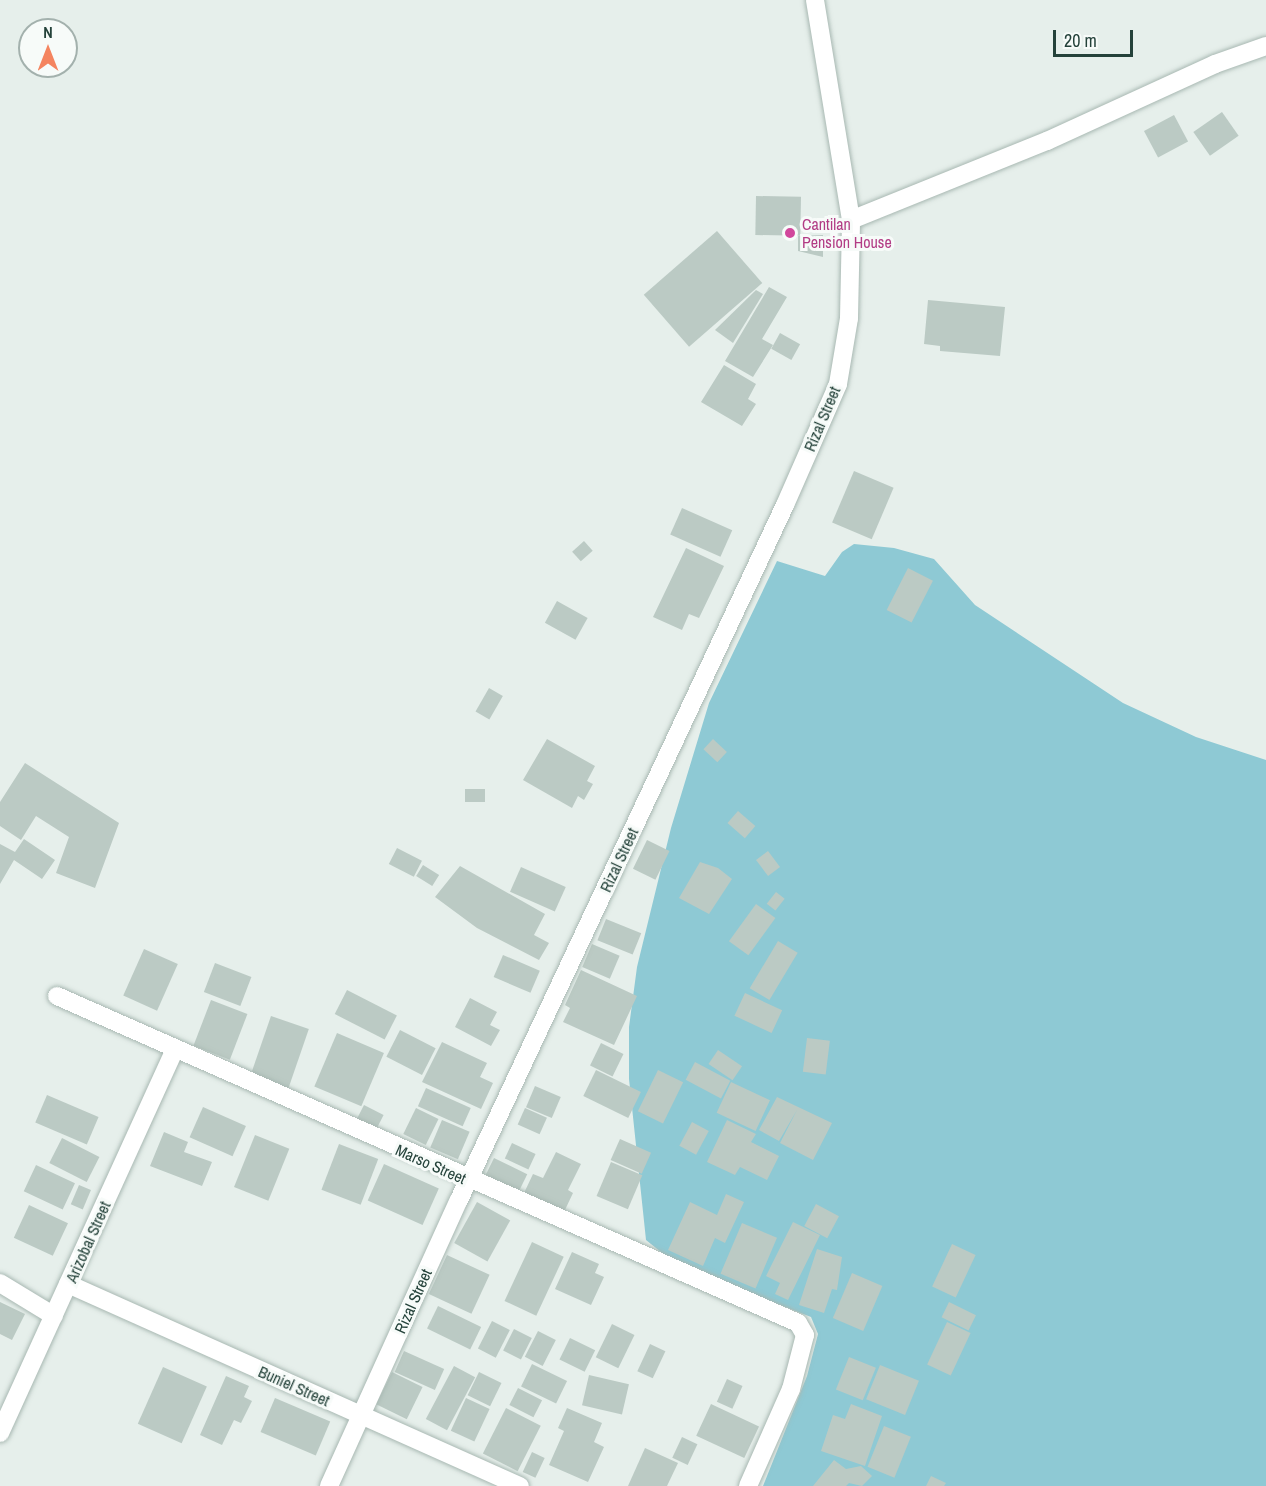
<!DOCTYPE html>
<html>
<head>
<meta charset="utf-8">
<style>
	body { margin:0 }
	#map { position:relative; width:1266px; height:1486px; overflow:hidden; background:#e6efeb; font-family:"Archivo Narrow",sans-serif }
	div>[style] { position:absolute }
	[style*='--x'] { left:calc(var(--x)*1px); top:calc(var(--y)*1px); width:calc(var(--w)*1px); rotate:calc(var(--a)*1deg) }
	.water>* { inset:0; background:#8ec9d4 }
	.building>* { inset:0; background:#bbcac4; transform-origin:0 0 }
	.roads { filter:drop-shadow(0 0 2px #a8b8b2) drop-shadow(0 0 2px #a8b8b2) }
	.minor>* { height:18px; margin:-9px; padding:0 9px; transform-origin:9px; border-radius:9px; background:#fff }
	.tertiary>* { height:18px; margin:-9px; padding:0 9px; transform-origin:9px; border-radius:9px; background:#fff }
	.dots>* { width:16px; height:16px; translate:-50% -50%; box-sizing:border-box; border:3px solid #f7fbf9; border-radius:50% }
	span { translate:-50% -50%; white-space:nowrap; text-align:center; line-height:1.15; -webkit-text-stroke:6px #f7fbf9; paint-order:stroke }
	.hotel-label { font-size:16px; color:#b23c85 }
	.left { translate:0 -50%; text-align:left }
	.street-label { font-size:16px; color:#24423a }
	.north { position:absolute; left:18px; top:18px; width:60px; height:60px; box-sizing:border-box; background:#f7fbf9; border:2px solid #a3b1ad; border-radius:50%; rotate:0deg; font-size:16px; font-weight:700; line-height:24px; text-align:center; color:#24423a }
	.north::after { content:''; display:block; margin:auto; width:21px; height:27px; background:#f4845f; clip-path:polygon(50% 0,100% 100%,50% 72%,0 100%) }
	.scale { position:absolute; left:1053px; top:30px; width:80px; height:27px; box-sizing:border-box; border:3px solid #24423a; border-top:0; padding-left:8px; font-size:18px; line-height:21px; white-space:nowrap; color:#24423a; -webkit-text-stroke:4px #f7fbf9; paint-order:stroke }
</style>
</head>
<body>
<div id="map">
	<div class="water">
		<div style="clip-path:polygon(854px 544px,894px 548px,934px 559px,975px 605px,1123px 703px,1196px 737px,1266px 760px,1266px 1486px,763px 1486px,807px 1376px,818px 1334px,811px 1317px,677px 1265px,646px 1240px,629px 1079px,629px 1027px,637px 967px,671px 828px,709px 703px,777px 561px,825px 576px,842px 552px)"></div>
	</div>
	<div class="building">
		<div style="left:1222px;top:112px;width:29px;height:35px;rotate:55deg"></div>
		<div style="left:1174px;top:115px;width:30px;height:34px;rotate:62deg"></div>
		<div style="left:756px;top:196px;width:45px;height:39px;rotate:1deg"></div>
		<div style="left:717px;top:231px;width:69px;height:97px;rotate:49deg"></div>
		<div style="clip-path:polygon(823px 235px,823px 257px,798px 251px,798px 236px)"></div>
		<div style="clip-path:polygon(769px 287px,787px 297px,762px 339px,773px 345px,753px 377px,725px 361px)"></div>
		<div style="clip-path:polygon(756px 290px,763px 294px,733px 343px,715px 330px)"></div>
		<div style="clip-path:polygon(928px 300px,1005px 307px,1000px 356px,940px 351px,940px 346px,924px 344px)"></div>
		<div style="left:780px;top:333px;width:23px;height:18px;rotate:29deg"></div>
		<div style="clip-path:polygon(724px 365px,756px 384px,748px 399px,756px 404px,742px 426px,701px 402px)"></div>
		<div style="left:854px;top:471px;width:43px;height:56px;rotate:23deg"></div>
		<div style="left:682px;top:508px;width:55px;height:29px;rotate:24deg"></div>
		<div style="left:584px;top:541px;width:13px;height:16px;rotate:48deg"></div>
		<div style="clip-path:polygon(686px 548px,724px 566px,699px 618px,689px 614px,682px 630px,653px 617px)"></div>
		<div style="left:908px;top:568px;width:28px;height:47px;rotate:27deg"></div>
		<div style="left:557px;top:601px;width:35px;height:25px;rotate:29deg"></div>
		<div style="left:489px;top:688px;width:16px;height:27px;rotate:30deg"></div>
		<div style="clip-path:polygon(547px 739px,595px 766px,587px 781px,593px 784px,584px 800px,578px 796px,572px 808px,523px 780px)"></div>
		<div style="left:713px;top:739px;width:19px;height:14px;rotate:43deg"></div>
		<div style="clip-path:polygon(25px 763px,119px 823px,95px 888px,56px 873px,69px 837px,36px 816px,21px 840px,0 826px,0 802px)"></div>
		<div style="left:465px;top:789px;width:20px;height:13px"></div>
		<div style="left:738px;top:811px;width:23px;height:16px;rotate:41deg"></div>
		<div style="clip-path:polygon(24px 839px,55px 860px,42px 879px,14px 860px,0 884px,0 844px,15px 852px)"></div>
		<div style="left:647px;top:840px;width:25px;height:32px;rotate:26deg"></div>
		<div style="left:397px;top:848px;width:28px;height:18px;rotate:27deg"></div>
		<div style="left:768px;top:851px;width:20px;height:15px;rotate:53deg"></div>
		<div style="clip-path:polygon(700px 862px,718px 868px,732px 879px,709px 914px,679px 898px)"></div>
		<div style="left:423px;top:865px;width:19px;height:13px;rotate:32deg"></div>
		<div style="clip-path:polygon(460px 866px,545px 914px,534px 935px,549px 943px,539px 960px,477px 928px,435px 897px)"></div>
		<div style="left:521px;top:867px;width:49px;height:27px;rotate:24deg"></div>
		<div style="left:776px;top:892px;width:11px;height:15px;rotate:38deg"></div>
		<div style="left:756px;top:904px;width:24px;height:46px;rotate:36deg"></div>
		<div style="left:606px;top:919px;width:38px;height:23px;rotate:22deg"></div>
		<div style="left:778px;top:941px;width:23px;height:55px;rotate:31deg"></div>
		<div style="left:592px;top:944px;width:30px;height:25px;rotate:23deg"></div>
		<div style="left:144px;top:949px;width:37px;height:51px;rotate:24deg"></div>
		<div style="left:503px;top:955px;width:40px;height:24px;rotate:23deg"></div>
		<div style="left:215px;top:963px;width:39px;height:31px;rotate:21deg"></div>
		<div style="clip-path:polygon(581px 970px,637px 996px,614px 1045px,563px 1022px,570px 1008px,565px 1005px)"></div>
		<div style="left:347px;top:990px;width:56px;height:27px;rotate:27deg"></div>
		<div style="left:745px;top:993px;width:41px;height:25px;rotate:25deg"></div>
		<div style="clip-path:polygon(470px 998px,497px 1012px,490px 1025px,500px 1030px,491px 1046px,455px 1027px)"></div>
		<div style="left:211px;top:1000px;width:39px;height:49px;rotate:21deg"></div>
		<div style="left:271px;top:1016px;width:40px;height:66px;rotate:19deg"></div>
		<div style="left:400px;top:1030px;width:40px;height:30px;rotate:27deg"></div>
		<div style="left:337px;top:1033px;width:51px;height:58px;rotate:23deg"></div>
		<div style="left:807px;top:1038px;width:23px;height:34px;rotate:7deg"></div>
		<div style="clip-path:polygon(442px 1042px,487px 1063px,480px 1077px,493px 1083px,481px 1109px,422px 1082px)"></div>
		<div style="left:601px;top:1043px;width:25px;height:25px;rotate:26deg"></div>
		<div style="left:718px;top:1050px;width:29px;height:17px;rotate:34deg"></div>
		<div style="left:695px;top:1062px;width:40px;height:20px;rotate:28deg"></div>
		<div style="left:596px;top:1070px;width:50px;height:29px;rotate:26deg"></div>
		<div style="left:658px;top:1070px;width:28px;height:46px;rotate:26deg"></div>
		<div style="left:731px;top:1082px;width:43px;height:34px;rotate:25deg"></div>
		<div style="left:535px;top:1086px;width:28px;height:23px;rotate:23deg"></div>
		<div style="left:426px;top:1088px;width:49px;height:20px;rotate:24deg"></div>
		<div style="left:47px;top:1095px;width:56px;height:30px;rotate:23deg"></div>
		<div style="clip-path:polygon(777px 1097px,832px 1123px,813px 1160px,780px 1143px,797px 1110px,779px 1141px,759px 1130px)"></div>
		<div style="left:364px;top:1105px;width:22px;height:18px;rotate:27deg"></div>
		<div style="left:203px;top:1107px;width:47px;height:33px;rotate:24deg"></div>
		<div style="left:416px;top:1108px;width:25px;height:29px;rotate:26deg"></div>
		<div style="left:525px;top:1108px;width:24px;height:18px;rotate:24deg"></div>
		<div style="left:442px;top:1120px;width:30px;height:30px;rotate:23deg"></div>
		<div style="clip-path:polygon(727px 1120px,756px 1134px,751px 1142px,779px 1156px,767px 1180px,740px 1167px,735px 1175px,707px 1162px)"></div>
		<div style="left:692px;top:1122px;width:19px;height:27px;rotate:28deg"></div>
		<div style="clip-path:polygon(164px 1132px,188px 1142px,184px 1152px,212px 1162px,202px 1186px,150px 1166px)"></div>
		<div style="left:255px;top:1135px;width:37px;height:56px;rotate:22deg"></div>
		<div style="left:62px;top:1138px;width:42px;height:28px;rotate:27deg"></div>
		<div style="left:620px;top:1139px;width:34px;height:23px;rotate:24deg"></div>
		<div style="left:512px;top:1143px;width:26px;height:17px;rotate:25deg"></div>
		<div style="left:339px;top:1144px;width:42px;height:49px;rotate:21deg"></div>
		<div style="clip-path:polygon(556px 1152px,581px 1164px,568px 1190px,573px 1193px,564px 1212px,524px 1193px,533px 1174px,543px 1178px)"></div>
		<div style="left:494px;top:1158px;width:37px;height:19px;rotate:26deg"></div>
		<div style="left:611px;top:1162px;width:34px;height:37px;rotate:23deg"></div>
		<div style="left:384px;top:1164px;width:60px;height:40px;rotate:24deg"></div>
		<div style="left:36px;top:1165px;width:43px;height:29px;rotate:25deg"></div>
		<div style="left:79px;top:1185px;width:13px;height:21px;rotate:23deg"></div>
		<div style="clip-path:polygon(726px 1194px,744px 1202px,725px 1243px,715px 1238px,703px 1266px,668px 1250px,690px 1202px,717px 1215px)"></div>
		<div style="left:477px;top:1202px;width:38px;height:47px;rotate:29deg"></div>
		<div style="left:816px;top:1204px;width:26px;height:25px;rotate:28deg"></div>
		<div style="left:29px;top:1205px;width:43px;height:36px;rotate:25deg"></div>
		<div style="clip-path:polygon(793px 1222px,820px 1235px,788px 1300px,775px 1294px,780px 1283px,766px 1276px)"></div>
		<div style="left:742px;top:1223px;width:38px;height:55px;rotate:23deg"></div>
		<div style="left:532px;top:1242px;width:35px;height:65px;rotate:25deg"></div>
		<div style="left:952px;top:1244px;width:26px;height:47px;rotate:25deg"></div>
		<div style="clip-path:polygon(817px 1249px,842px 1257px,837px 1290px,832px 1289px,824px 1313px,799px 1305px)"></div>
		<div style="clip-path:polygon(572px 1252px,599px 1264px,595px 1273px,604px 1277px,591px 1305px,555px 1289px)"></div>
		<div style="left:447px;top:1255px;width:47px;height:43px;rotate:25deg"></div>
		<div style="left:852px;top:1273px;width:33px;height:49px;rotate:23deg"></div>
		<div style="clip-path:polygon(0 1302px,25px 1314px,12px 1340px,0 1334px)"></div>
		<div style="left:949px;top:1302px;width:30px;height:17px;rotate:26deg"></div>
		<div style="left:438px;top:1306px;width:48px;height:25px;rotate:26deg"></div>
		<div style="left:492px;top:1321px;width:20px;height:31px;rotate:27deg"></div>
		<div style="left:947px;top:1322px;width:26px;height:47px;rotate:25deg"></div>
		<div style="left:612px;top:1324px;width:25px;height:37px;rotate:26deg"></div>
		<div style="left:514px;top:1329px;width:20px;height:24px;rotate:27deg"></div>
		<div style="left:538px;top:1331px;width:20px;height:29px;rotate:27deg"></div>
		<div style="left:570px;top:1338px;width:28px;height:24px;rotate:26deg"></div>
		<div style="left:650px;top:1344px;width:17px;height:30px;rotate:25deg"></div>
		<div style="left:404px;top:1351px;width:44px;height:23px;rotate:24deg"></div>
		<div style="left:849px;top:1357px;width:29px;height:35px;rotate:22deg"></div>
		<div style="left:532px;top:1364px;width:39px;height:25px;rotate:26deg"></div>
		<div style="left:880px;top:1365px;width:42px;height:37px;rotate:22deg"></div>
		<div style="left:454px;top:1366px;width:24px;height:60px;rotate:28deg"></div>
		<div style="left:163px;top:1367px;width:48px;height:62px;rotate:24deg"></div>
		<div style="left:392px;top:1372px;width:34px;height:36px;rotate:26deg"></div>
		<div style="left:479px;top:1372px;width:25px;height:26px;rotate:26deg"></div>
		<div style="left:589px;top:1375px;width:41px;height:31px;rotate:13deg"></div>
		<div style="clip-path:polygon(226px 1376px,249px 1386px,244px 1397px,252px 1401px,241px 1423px,234px 1420px,222px 1445px,200px 1435px)"></div>
		<div style="left:727px;top:1379px;width:17px;height:25px;rotate:24deg"></div>
		<div style="left:518px;top:1388px;width:27px;height:19px;rotate:27deg"></div>
		<div style="left:275px;top:1398px;width:60px;height:37px;rotate:23deg"></div>
		<div style="left:466px;top:1398px;width:26px;height:36px;rotate:25deg"></div>
		<div style="left:711px;top:1404px;width:53px;height:35px;rotate:25deg"></div>
		<div style="clip-path:polygon(851px 1404px,882px 1416px,865px 1466px,821px 1451px,833px 1415px,845px 1419px)"></div>
		<div style="left:506px;top:1408px;width:39px;height:51px;rotate:27deg"></div>
		<div style="clip-path:polygon(567px 1408px,602px 1423px,594px 1442px,604px 1447px,588px 1482px,549px 1465px,564px 1431px,558px 1428px)"></div>
		<div style="left:884px;top:1426px;width:29px;height:44px;rotate:22deg"></div>
		<div style="left:682px;top:1437px;width:17px;height:23px;rotate:25deg"></div>
		<div style="clip-path:polygon(645px 1448px,678px 1463px,667px 1486px,628px 1486px)"></div>
		<div style="left:532px;top:1452px;width:14px;height:22px;rotate:25deg"></div>
		<div style="clip-path:polygon(834px 1460px,846px 1469px,861px 1466px,872px 1476px,862px 1486px,849px 1483px,846px 1486px,813px 1486px)"></div>
		<div style="clip-path:polygon(931px 1476px,946px 1483px,944px 1486px,926px 1486px)"></div>
	</div>
	<div class="roads">
		<div class="minor">
			<div style="--x:851;--y:220;--w:211;--a:-22"></div>
			<div style="--x:1047;--y:141;--w:185;--a:-24.6"></div>
			<div style="--x:1215;--y:64;--w:54;--a:-19.4"></div>
			<div style="--x:57;--y:996;--w:810;--a:23.81"></div>
			<div style="--x:798;--y:1323;--w:14;--a:60"></div>
			<div style="--x:805;--y:1335;--w:56;--a:104.5"></div>
			<div style="--x:791;--y:1389;--w:106;--a:113.9"></div>
			<div style="--x:0;--y:1283;--w:63;--a:31.4"></div>
			<div style="--x:68;--y:1284;--w:495;--a:24.1"></div>
			<div style="--x:0;--y:1433;--w:420;--a:-65.5"></div>
		</div>
		<div class="tertiary">
			<div style="--x:329;--y:1486;--w:314;--a:-65.6"></div>
			<div style="--x:459;--y:1200;--w:768;--a:-64.87"></div>
			<div style="--x:785;--y:505;--w:132;--a:-66.3"></div>
			<div style="--x:838;--y:384;--w:67;--a:-80.5"></div>
			<div style="--x:849;--y:318;--w:98;--a:-88.8"></div>
			<div style="--x:851;--y:220;--w:223;--a:-99.3"></div>
		</div>
	</div>
	<div class="dots">
		<div style="left:790px;top:233px;background:#d1479c"></div>
	</div>
	<div class="hotel-label">
		<span class="left" style="left:802px;top:233px">Cantilan<br>Pension House</span>
	</div>
	<div class="street-label">
		<span style="left:822px;top:419px;rotate:-67deg">Rizal Street</span>
		<span style="left:619px;top:860px;rotate:-65deg">Rizal Street</span>
		<span style="left:431px;top:1164px;rotate:24deg">Marso Street</span>
		<span style="left:88px;top:1242px;rotate:-66deg">Arizobal Street</span>
		<span style="left:413px;top:1301px;rotate:-66deg">Rizal Street</span>
		<span style="left:294px;top:1386px;rotate:24deg">Buniel Street</span>
	</div>
	<div class="north">N</div>
	<div class="scale">20 m</div>
</div>
</body>
</html>
